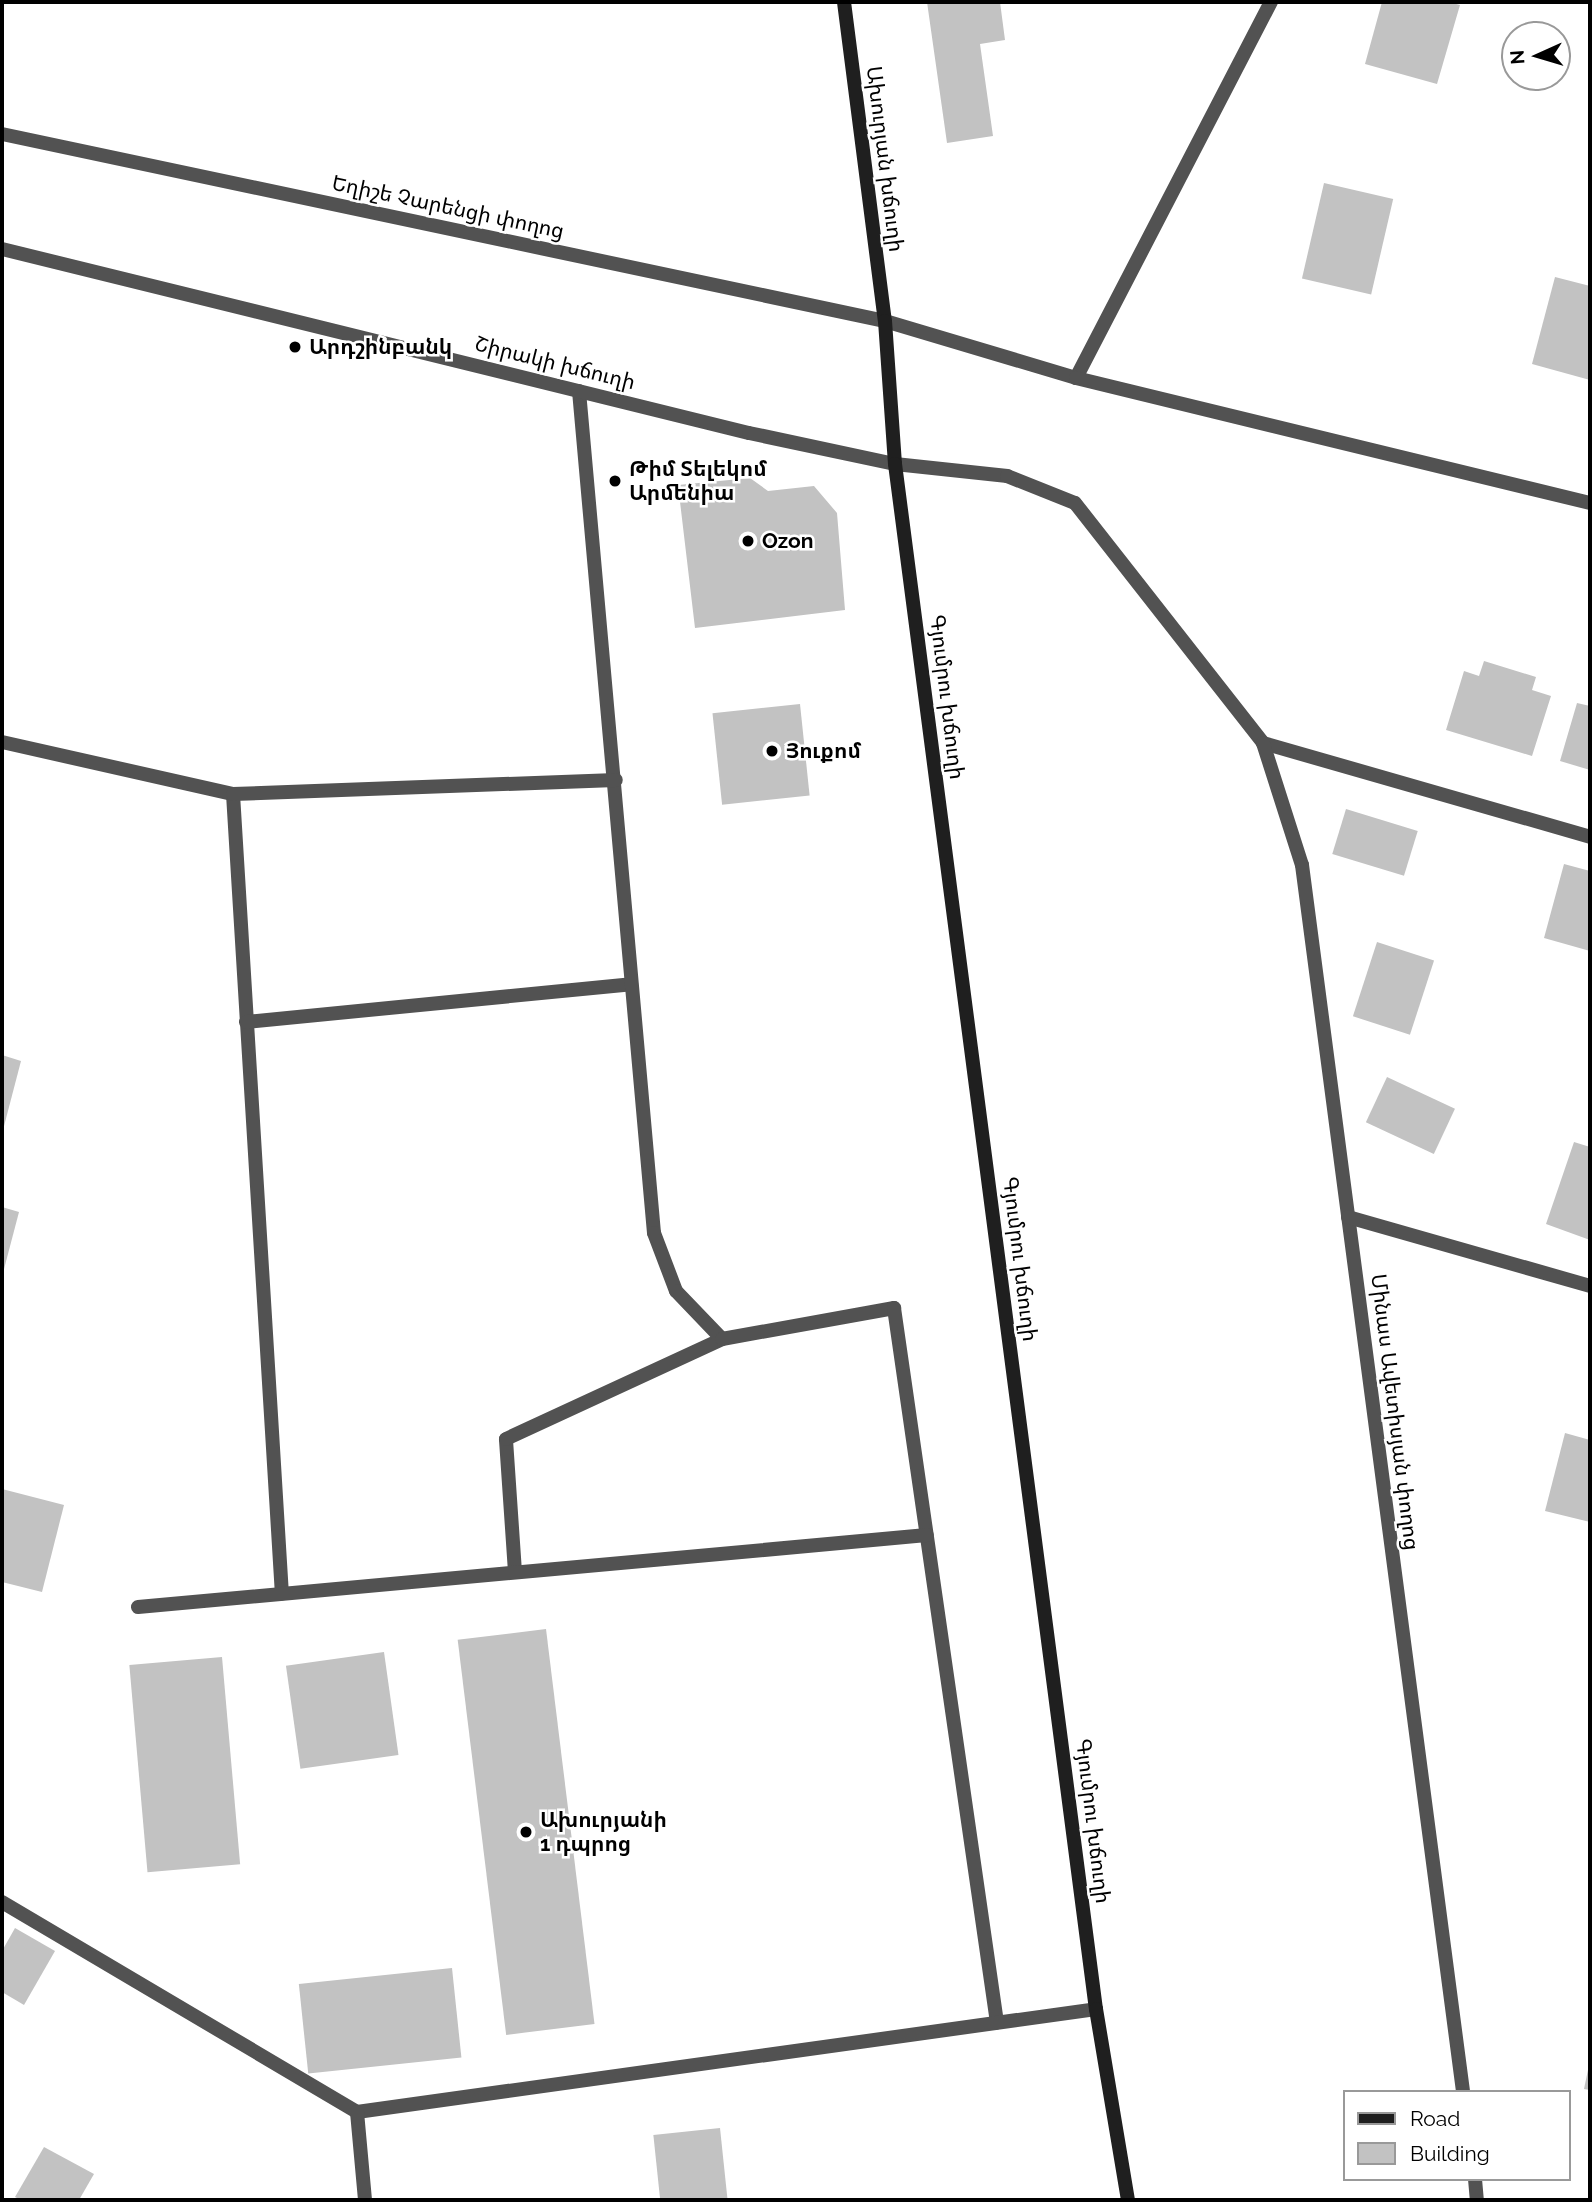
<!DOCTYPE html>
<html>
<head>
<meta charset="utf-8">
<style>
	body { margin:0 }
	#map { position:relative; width:1592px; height:2202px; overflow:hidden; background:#fff; font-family:Raleway,"Noto Sans Armenian",sans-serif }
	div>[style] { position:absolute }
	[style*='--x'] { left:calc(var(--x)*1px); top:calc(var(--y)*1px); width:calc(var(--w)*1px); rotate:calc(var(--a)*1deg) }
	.building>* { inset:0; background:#c2c2c2; transform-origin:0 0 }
	.service>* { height:14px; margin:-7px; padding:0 7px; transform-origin:7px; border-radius:7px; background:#525252 }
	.minor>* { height:14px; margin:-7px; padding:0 7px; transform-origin:7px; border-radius:7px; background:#525252 }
	.tertiary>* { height:14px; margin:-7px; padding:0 7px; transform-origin:7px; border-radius:7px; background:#525252 }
	.secondary>* { height:14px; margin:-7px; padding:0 7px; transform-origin:7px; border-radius:7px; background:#1f1f1f }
	.dots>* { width:19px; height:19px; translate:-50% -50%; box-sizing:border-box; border:4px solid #fff; border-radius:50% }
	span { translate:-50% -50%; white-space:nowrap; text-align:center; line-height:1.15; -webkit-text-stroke:5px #fff; paint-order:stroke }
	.street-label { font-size:21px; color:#000 }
	.poi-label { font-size:21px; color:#000; font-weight:700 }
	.left { translate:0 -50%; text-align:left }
	.frame { position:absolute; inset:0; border:4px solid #000; pointer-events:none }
	.legend { position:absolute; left:1343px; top:2090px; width:228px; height:91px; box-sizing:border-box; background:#fff; border:2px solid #999; margin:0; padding:9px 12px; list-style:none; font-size:21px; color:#000 }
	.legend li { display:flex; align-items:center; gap:14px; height:35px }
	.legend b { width:35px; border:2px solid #999 }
	.north { position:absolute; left:1501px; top:21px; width:70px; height:70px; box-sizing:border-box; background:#fff; border:2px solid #999; border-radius:50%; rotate:266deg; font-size:19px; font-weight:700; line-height:28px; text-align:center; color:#000 }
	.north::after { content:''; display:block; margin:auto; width:24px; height:32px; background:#000; clip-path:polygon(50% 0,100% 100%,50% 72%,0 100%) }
</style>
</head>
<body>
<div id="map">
	<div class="building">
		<div style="clip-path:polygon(927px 2px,1000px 2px,1005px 40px,980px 44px,993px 136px,947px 143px)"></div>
		<div style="clip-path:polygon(1382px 2px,1449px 2px,1460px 5px,1437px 84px,1365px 64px)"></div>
		<div style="left:1324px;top:183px;width:71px;height:98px;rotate:13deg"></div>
		<div style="clip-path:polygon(1555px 277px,1590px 286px,1590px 380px,1532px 364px)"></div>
		<div style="clip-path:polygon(750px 478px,768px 491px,814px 486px,837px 513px,845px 610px,695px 628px,678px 485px)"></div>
		<div style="clip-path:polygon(1484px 661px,1536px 677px,1532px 690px,1551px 696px,1532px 756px,1446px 730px,1464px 671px,1479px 676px)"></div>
		<div style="clip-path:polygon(1577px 703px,1590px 706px,1590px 770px,1560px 761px)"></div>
		<div style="left:800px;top:704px;width:92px;height:88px;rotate:84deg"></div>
		<div style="left:1346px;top:809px;width:75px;height:47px;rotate:17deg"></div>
		<div style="clip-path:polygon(1564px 864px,1590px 871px,1590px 951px,1544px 938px)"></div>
		<div style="left:1377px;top:942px;width:60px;height:78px;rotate:18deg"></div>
		<div style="clip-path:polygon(2px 1055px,21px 1061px,3px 1130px,2px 1130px)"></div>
		<div style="left:1387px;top:1077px;width:75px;height:50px;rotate:25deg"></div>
		<div style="clip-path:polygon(1574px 1142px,1590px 1147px,1590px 1240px,1546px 1224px)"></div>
		<div style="clip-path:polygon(2px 1207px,19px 1212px,3px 1273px,2px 1273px)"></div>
		<div style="clip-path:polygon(1565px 1433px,1590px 1440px,1590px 1522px,1545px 1511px)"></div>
		<div style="clip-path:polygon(2px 1489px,64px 1505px,42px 1592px,2px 1582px)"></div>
		<div style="left:546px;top:1629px;width:398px;height:89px;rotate:83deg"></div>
		<div style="left:384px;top:1652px;width:104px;height:99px;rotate:82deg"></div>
		<div style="left:222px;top:1657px;width:208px;height:93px;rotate:85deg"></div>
		<div style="clip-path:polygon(15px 1928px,55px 1951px,24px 2005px,2px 1992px,2px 1951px)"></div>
		<div style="left:452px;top:1968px;width:90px;height:154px;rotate:84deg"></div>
		<div style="clip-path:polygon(1589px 2065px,1590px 2065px,1590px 2090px,1584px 2089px)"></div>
		<div style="left:720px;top:2128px;width:72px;height:67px;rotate:84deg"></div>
		<div style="clip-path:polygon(44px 2147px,94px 2174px,79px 2200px,21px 2200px,15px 2197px)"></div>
	</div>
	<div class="service">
		<div style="--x:233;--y:794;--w:801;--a:86.5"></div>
		<div style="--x:246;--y:1022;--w:387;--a:-5.6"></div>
		<div style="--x:515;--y:1572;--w:133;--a:-93.9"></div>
		<div style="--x:506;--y:1439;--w:238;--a:-24.8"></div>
	</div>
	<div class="minor">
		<div style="--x:2;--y:134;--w:903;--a:11.96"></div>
		<div style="--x:1076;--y:378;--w:424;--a:-62.6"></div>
		<div style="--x:579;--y:391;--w:845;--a:84.91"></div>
		<div style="--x:654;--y:1233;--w:62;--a:69.2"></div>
		<div style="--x:676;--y:1291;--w:66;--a:46.2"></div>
		<div style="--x:722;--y:1339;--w:175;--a:-10.2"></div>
		<div style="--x:894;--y:1308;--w:722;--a:81.8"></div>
		<div style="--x:895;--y:464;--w:113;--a:6.1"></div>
		<div style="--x:1007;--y:476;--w:73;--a:21.7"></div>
		<div style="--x:1075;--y:503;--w:305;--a:51.9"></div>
		<div style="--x:1263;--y:743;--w:340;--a:16"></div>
		<div style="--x:2;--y:742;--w:237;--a:12.7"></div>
		<div style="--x:233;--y:794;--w:383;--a:-2.1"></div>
		<div style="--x:1263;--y:743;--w:128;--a:72.3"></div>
		<div style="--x:1302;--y:865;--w:1238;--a:82.52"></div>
		<div style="--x:1348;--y:1217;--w:252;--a:15.9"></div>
		<div style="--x:138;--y:1607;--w:792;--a:-5.21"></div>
		<div style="--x:2;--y:1902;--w:412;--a:30.6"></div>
		<div style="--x:357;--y:2112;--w:746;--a:-7.93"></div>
		<div style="--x:357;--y:2112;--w:88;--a:84.8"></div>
		<div style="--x:1475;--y:2179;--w:21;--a:85"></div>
	</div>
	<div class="tertiary">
		<div style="--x:2;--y:249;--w:769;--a:13.84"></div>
		<div style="--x:749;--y:433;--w:149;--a:12"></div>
		<div style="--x:885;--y:321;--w:199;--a:16.6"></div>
		<div style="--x:1076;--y:378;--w:529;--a:13.67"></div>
	</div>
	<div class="secondary">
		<div style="--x:844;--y:2;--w:322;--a:82.7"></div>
		<div style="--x:885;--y:321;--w:143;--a:86"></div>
		<div style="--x:895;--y:464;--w:1558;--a:82.59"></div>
		<div style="--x:1096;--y:2009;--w:194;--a:80.5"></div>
	</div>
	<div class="dots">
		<div style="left:295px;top:347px;background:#000"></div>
		<div style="left:615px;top:481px;background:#000"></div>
		<div style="left:748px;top:541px;background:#000"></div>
		<div style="left:772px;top:751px;background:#000"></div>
		<div style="left:526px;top:1832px;background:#000"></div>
	</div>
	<div class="street-label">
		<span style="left:885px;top:159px;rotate:83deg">Ախուրյան խճուղի</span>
		<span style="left:448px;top:207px;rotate:12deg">Եղիշե Չարենցի փողոց</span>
		<span style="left:555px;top:363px;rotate:14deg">Շիրակի խճուղի</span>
		<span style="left:947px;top:697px;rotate:83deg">Գյումրու խճուղի</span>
		<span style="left:1020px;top:1259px;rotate:83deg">Գյումրու խճուղի</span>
		<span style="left:1395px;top:1412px;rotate:83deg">Մինաս Ավետիսյան փողոց</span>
		<span style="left:1093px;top:1821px;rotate:83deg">Գյումրու խճուղի</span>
	</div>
	<div class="poi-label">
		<span class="left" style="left:309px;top:347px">Արդշինբանկ</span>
		<span class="left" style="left:629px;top:481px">Թիմ Տելեկոմ<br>Արմենիա</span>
		<span class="left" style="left:762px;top:541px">Ozon</span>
		<span class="left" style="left:786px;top:751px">Յուքոմ</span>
		<span class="left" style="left:540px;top:1832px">Ախուրյանի<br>1 դպրոց</span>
	</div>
	<div class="frame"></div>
	<ul class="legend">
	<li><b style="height:9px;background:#1f1f1f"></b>Road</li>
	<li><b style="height:19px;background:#c2c2c2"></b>Building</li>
	</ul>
	<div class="north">N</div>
</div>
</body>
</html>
